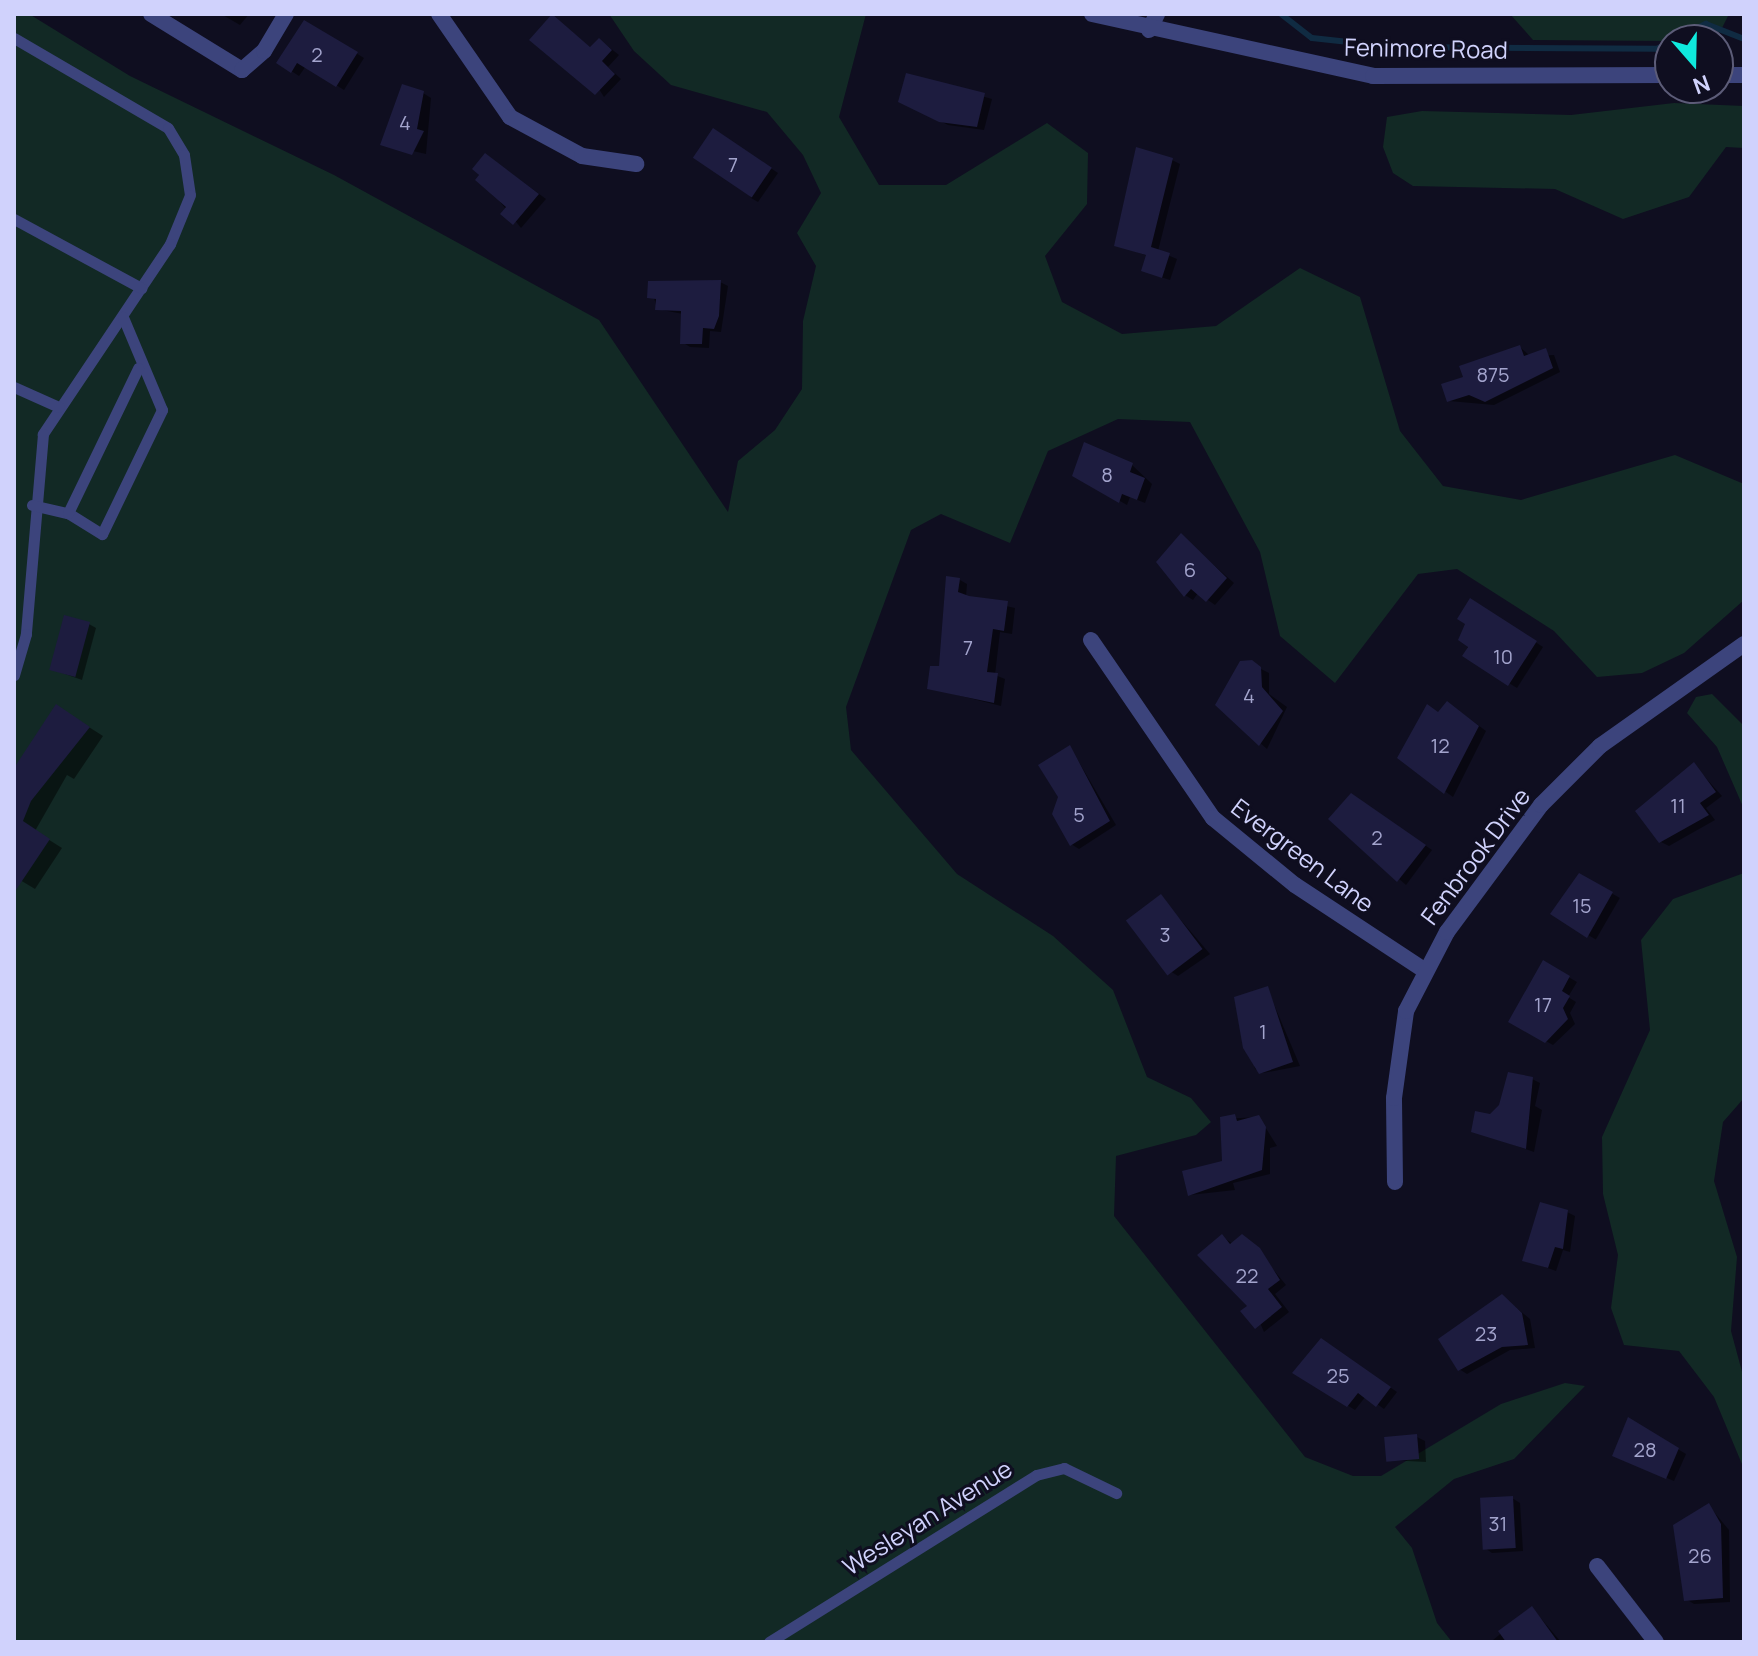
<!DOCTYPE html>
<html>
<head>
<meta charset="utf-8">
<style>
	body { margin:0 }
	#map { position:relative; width:1758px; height:1656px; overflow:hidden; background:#0f0e20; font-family:Manrope,sans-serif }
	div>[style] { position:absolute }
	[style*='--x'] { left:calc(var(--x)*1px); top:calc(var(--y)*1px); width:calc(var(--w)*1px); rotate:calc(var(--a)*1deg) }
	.green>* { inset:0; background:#122925 }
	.shadow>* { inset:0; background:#0007; transform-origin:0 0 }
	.stream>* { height:6px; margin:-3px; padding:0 3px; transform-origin:3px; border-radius:3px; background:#102b42 }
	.building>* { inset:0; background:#1d1c3f; transform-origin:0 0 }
	.service>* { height:11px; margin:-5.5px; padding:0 5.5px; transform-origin:5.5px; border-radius:5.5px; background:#3c447c }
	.minor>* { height:16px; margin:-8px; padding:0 8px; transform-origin:8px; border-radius:8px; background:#3c447c }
	.tertiary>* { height:16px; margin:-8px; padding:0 8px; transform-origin:8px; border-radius:8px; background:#3c447c }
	span { translate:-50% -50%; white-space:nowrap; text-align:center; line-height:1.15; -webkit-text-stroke:6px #0f0e20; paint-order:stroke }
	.number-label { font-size:20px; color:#a3a4cd }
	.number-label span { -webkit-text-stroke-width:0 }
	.street-label { font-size:24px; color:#d0d2fc }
	.frame { position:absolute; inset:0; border:16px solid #d0d2fc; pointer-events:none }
	.north { position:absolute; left:1654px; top:24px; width:80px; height:80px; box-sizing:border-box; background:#0f0e20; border:2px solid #5c5c78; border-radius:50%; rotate:160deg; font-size:22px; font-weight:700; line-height:32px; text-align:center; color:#d0d2fc }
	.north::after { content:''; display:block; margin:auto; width:28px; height:36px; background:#0fe9dd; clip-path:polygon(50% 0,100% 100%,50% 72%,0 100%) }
</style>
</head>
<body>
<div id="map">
	<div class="green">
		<div style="clip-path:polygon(14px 14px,29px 14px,130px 76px,334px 175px,599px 320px,728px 512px,738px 461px,775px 430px,802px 389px,803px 321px,816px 266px,797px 233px,821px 193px,803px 155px,767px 112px,671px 85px,634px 51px,609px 14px,866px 14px,839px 117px,879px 185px,946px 185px,1047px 123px,1088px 153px,1087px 204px,1045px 256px,1062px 302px,1122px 334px,1216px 326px,1300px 268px,1360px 297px,1400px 431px,1443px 486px,1521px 500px,1675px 455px,1744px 484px,1744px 600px,1684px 653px,1642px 673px,1597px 677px,1554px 631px,1457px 569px,1418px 574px,1335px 683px,1280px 636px,1260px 552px,1190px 422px,1118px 419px,1048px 451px,1010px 543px,941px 514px,911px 530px,846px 707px,851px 750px,957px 874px,1053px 936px,1113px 990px,1147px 1077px,1191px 1098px,1211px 1122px,1196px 1135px,1116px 1156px,1114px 1216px,1305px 1457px,1353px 1476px,1381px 1476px,1501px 1404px,1565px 1383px,1585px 1386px,1514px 1459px,1454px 1479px,1395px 1527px,1412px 1548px,1437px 1623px,1452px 1642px,14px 1642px)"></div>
		<div style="clip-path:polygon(1510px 14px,1729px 14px,1722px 28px,1666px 41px,1533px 40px)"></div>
		<div style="clip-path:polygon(1674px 103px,1744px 106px,1744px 148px,1726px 147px,1689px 197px,1623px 219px,1555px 189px,1413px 186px,1393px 173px,1383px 147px,1387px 117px,1422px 111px,1571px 115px)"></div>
		<div style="clip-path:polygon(1712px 694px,1744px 726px,1744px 809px,1717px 747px,1687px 713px,1696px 697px)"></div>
		<div style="clip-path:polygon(1744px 873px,1744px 1098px,1723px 1122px,1714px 1181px,1737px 1257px,1731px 1331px,1744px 1379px,1744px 1469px,1714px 1397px,1679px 1351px,1624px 1345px,1611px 1308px,1618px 1255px,1603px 1194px,1602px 1137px,1650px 1030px,1641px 940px,1673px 899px)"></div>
	</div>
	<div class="shadow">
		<div style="clip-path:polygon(221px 14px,249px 14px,240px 25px)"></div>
		<div style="clip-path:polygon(553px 16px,592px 49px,600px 40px,619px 55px,608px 67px,621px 79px,604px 97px)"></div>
		<div style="clip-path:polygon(305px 22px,364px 58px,344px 90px,306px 66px,299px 76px,279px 63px)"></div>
		<div style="clip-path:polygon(907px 75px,992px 99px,984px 130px,948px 125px,908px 105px)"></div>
		<div style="clip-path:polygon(423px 93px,431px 98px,426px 154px,382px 144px)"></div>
		<div style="clip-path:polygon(721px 135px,778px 173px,758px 202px,751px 198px)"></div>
		<div style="clip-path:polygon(493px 160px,546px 199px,521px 228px,474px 169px)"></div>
		<div style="clip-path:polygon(1172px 160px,1180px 164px,1158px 251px,1177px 259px,1170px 280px,1151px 274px,1148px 256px,1117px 245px)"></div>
		<div style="clip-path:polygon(720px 282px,728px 286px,721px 332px,710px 331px,709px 348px,690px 347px,682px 342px,683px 314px,657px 309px,650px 283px)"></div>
		<div style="clip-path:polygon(1520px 347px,1530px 356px,1554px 355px,1560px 372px,1494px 405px,1449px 401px)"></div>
		<div style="clip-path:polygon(1132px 465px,1152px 484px,1145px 503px,1130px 497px,1127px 505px,1074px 475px)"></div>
		<div style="clip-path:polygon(1181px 536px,1234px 583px,1215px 605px,1198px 593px,1193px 600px,1185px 595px)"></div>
		<div style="clip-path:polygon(960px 580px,967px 584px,966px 597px,1015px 608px,1012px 634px,1000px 632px,995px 675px,1005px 679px,1001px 706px,929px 688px,941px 668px)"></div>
		<div style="clip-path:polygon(1478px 605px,1543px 647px,1517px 688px,1465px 656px)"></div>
		<div style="clip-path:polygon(89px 624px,96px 628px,82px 680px,51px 669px)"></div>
		<div style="clip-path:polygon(1261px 669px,1269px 673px,1269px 694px,1287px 707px,1267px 749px,1217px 705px)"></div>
		<div style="clip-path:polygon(1455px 708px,1486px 731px,1453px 797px,1399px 758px,1440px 714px)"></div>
		<div style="clip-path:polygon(70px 715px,103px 736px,74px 779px,67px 775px,35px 831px,62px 848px,35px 889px,20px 880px,14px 888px,14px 771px)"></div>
		<div style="clip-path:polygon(1070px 747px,1116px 825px,1079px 849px,1071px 844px)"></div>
		<div style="clip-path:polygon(1694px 765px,1722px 796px,1706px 808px,1715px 820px,1669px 846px,1661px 842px)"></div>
		<div style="clip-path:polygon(1359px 800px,1432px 850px,1406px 885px,1331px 819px)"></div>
		<div style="left:1580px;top:875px;width:46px;height:48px;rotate:30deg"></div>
		<div style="clip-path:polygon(1161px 897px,1210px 954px,1178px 976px,1170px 971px)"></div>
		<div style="clip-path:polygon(1544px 963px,1577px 982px,1568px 997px,1576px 1002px,1570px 1013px,1575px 1024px,1553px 1045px,1511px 1022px)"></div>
		<div style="clip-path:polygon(1267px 988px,1300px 1066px,1263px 1073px,1255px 1069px,1236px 998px)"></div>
		<div style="clip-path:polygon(1532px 1079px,1540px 1083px,1535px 1106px,1542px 1110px,1534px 1152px,1474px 1131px)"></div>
		<div style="clip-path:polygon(1259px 1117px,1277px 1146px,1270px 1148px,1270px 1174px,1233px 1183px,1235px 1190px,1190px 1195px,1224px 1162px,1222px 1119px)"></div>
		<div style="clip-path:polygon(1567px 1212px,1575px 1216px,1570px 1252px,1563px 1250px,1556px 1271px,1525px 1260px)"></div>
		<div style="clip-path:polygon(1223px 1237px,1233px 1244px,1250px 1241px,1286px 1285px,1275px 1294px,1289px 1312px,1264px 1332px)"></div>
		<div style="clip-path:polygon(1502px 1296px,1530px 1319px,1535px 1348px,1510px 1350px,1467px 1374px,1459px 1369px)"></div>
		<div style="clip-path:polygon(1329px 1345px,1397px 1392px,1384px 1409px,1366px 1396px,1355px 1410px,1295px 1373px)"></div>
		<div style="clip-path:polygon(1629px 1420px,1686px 1454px,1674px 1481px,1622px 1459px)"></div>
		<div style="clip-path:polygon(1417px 1437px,1425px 1441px,1426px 1462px,1388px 1460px)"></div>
		<div style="clip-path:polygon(1512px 1498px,1520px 1503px,1523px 1551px,1492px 1553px,1485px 1548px)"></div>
		<div style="clip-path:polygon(1709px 1506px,1729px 1530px,1730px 1602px,1694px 1604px,1686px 1599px)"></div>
		<div style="clip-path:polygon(1532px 1608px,1561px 1642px,1495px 1642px,1493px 1640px)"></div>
	</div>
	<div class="stream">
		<div style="--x:1281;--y:14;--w:39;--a:38"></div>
		<div style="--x:1312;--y:38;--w:83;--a:6.2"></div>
		<div style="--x:1395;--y:47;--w:262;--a:0.4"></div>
		<div style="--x:1657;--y:49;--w:15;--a:-28"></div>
		<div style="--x:1674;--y:40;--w:36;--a:-27"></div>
		<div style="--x:1706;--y:24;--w:41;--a:21.5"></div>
	</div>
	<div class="building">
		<div style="clip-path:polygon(552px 14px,590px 47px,599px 38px,612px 50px,602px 61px,615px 74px,595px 95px,529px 40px)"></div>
		<div style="clip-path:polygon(304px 20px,358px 52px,336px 87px,297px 63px,291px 73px,276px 63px)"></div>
		<div style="clip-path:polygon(906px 73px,985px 93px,977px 127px,939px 122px,898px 102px)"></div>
		<div style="clip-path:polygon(402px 84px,424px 91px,417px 129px,424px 131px,412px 155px,380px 145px)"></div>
		<div style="left:713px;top:128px;width:71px;height:36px;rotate:34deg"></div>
		<div style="clip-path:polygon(1136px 147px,1173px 158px,1151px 247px,1170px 253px,1162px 278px,1141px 271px,1146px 255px,1114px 246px)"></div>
		<div style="clip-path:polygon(485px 153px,539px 194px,513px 225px,500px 214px,506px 207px,475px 180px,479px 175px,472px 169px)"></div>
		<div style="clip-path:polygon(721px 280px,719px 316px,714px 329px,703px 328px,702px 344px,680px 344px,681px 311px,655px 310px,656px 299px,647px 298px,648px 281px)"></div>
		<div style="clip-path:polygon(1520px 345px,1524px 356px,1546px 348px,1553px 368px,1485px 402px,1469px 395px,1447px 402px,1441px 384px,1463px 377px,1459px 366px)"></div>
		<div style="clip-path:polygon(1084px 442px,1133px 463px,1130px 472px,1145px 478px,1137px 500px,1122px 494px,1119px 503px,1072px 476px)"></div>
		<div style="clip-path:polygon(1181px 533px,1227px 578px,1206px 602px,1191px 589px,1184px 597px,1156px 562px)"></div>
		<div style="clip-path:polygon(946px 576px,960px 578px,958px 592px,969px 596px,1008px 601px,1004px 631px,993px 629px,987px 672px,998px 673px,994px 703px,927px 689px,930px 666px,939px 666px)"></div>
		<div style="clip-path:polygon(1470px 598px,1537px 641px,1508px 686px,1462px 656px,1468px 647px,1458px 640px,1465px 624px,1457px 619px)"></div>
		<div style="left:64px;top:615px;width:27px;height:57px;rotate:15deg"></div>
		<div style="clip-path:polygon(1252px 660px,1261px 667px,1262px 687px,1283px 711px,1259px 746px,1215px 705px,1240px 661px)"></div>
		<div style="clip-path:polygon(1447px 701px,1479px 726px,1444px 794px,1397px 758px,1427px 704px,1438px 712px)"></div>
		<div style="clip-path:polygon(56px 704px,90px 727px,31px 801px,23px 821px,50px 839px,14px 893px,14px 768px)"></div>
		<div style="clip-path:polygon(1070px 745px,1110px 821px,1070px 846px,1052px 814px,1058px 797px,1038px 765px)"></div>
		<div style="clip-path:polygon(1694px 762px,1716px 792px,1700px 803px,1709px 815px,1659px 843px,1635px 811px)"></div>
		<div style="clip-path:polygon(1351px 793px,1426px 845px,1397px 882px,1328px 819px)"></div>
		<div style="clip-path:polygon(1579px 873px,1613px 892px,1587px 938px,1550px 914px)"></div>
		<div style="left:1161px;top:894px;width:69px;height:44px;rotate:53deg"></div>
		<div style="clip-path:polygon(1543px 960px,1570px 976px,1562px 991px,1570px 996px,1563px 1008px,1568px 1019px,1545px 1043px,1508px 1022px)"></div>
		<div style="clip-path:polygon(1268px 986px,1293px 1062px,1259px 1074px,1243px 1048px,1234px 997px)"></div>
		<div style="clip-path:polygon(1508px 1072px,1533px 1077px,1526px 1149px,1471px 1132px,1475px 1111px,1490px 1114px,1499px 1105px)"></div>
		<div style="clip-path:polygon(1235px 1114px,1237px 1121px,1259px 1115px,1266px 1127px,1262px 1170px,1188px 1196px,1182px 1171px,1222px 1161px,1220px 1117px)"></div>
		<div style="clip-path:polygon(1540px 1202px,1568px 1210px,1563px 1249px,1555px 1247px,1548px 1268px,1522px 1261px)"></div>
		<div style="clip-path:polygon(1222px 1234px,1230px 1244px,1242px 1234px,1260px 1248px,1280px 1280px,1268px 1289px,1282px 1307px,1255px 1329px,1240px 1311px,1247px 1306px,1197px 1255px)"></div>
		<div style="clip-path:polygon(1502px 1294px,1522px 1313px,1528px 1345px,1502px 1347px,1458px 1371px,1438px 1339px)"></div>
		<div style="clip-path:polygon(1321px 1338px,1391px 1387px,1376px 1407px,1358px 1393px,1347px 1407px,1292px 1373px)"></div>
		<div style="clip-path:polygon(1628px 1417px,1679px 1448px,1666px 1479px,1612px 1456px)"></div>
		<div style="left:1417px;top:1434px;width:25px;height:33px;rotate:85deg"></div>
		<div style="left:1513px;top:1496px;width:52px;height:33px;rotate:87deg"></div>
		<div style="clip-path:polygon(1709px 1503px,1721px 1524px,1723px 1598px,1684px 1601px,1673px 1525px)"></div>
		<div style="clip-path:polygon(1532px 1606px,1558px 1642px,1506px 1642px,1498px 1631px)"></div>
	</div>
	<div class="service">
		<div style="--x:14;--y:38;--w:178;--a:30.3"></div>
		<div style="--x:168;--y:128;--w:31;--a:59"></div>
		<div style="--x:184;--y:155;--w:40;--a:81.5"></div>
		<div style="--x:190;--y:195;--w:53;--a:112.2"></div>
		<div style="--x:170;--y:244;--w:229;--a:123.8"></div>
		<div style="--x:43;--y:434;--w:201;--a:94.9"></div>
		<div style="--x:26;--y:634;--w:43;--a:106.3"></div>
		<div style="--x:14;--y:219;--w:145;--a:28.5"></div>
		<div style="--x:14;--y:387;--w:49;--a:24"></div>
		<div style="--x:32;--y:505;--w:37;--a:13"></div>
		<div style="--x:68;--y:513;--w:40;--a:32"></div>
		<div style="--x:102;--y:534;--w:138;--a:-64.2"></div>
		<div style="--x:162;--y:410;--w:101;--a:-112.8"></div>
		<div style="--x:68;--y:513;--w:161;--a:-64.2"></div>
		<div style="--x:769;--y:1642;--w:315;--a:-32"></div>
		<div style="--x:1036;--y:1475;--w:29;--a:-14"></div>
		<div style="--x:1064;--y:1468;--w:58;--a:25.7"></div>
	</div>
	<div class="minor">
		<div style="--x:151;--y:14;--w:107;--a:31.6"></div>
		<div style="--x:242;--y:70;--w:29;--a:-41"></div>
		<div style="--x:264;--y:51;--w:43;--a:-59.3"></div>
		<div style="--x:439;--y:14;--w:125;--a:55.4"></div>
		<div style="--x:510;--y:117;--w:82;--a:28.4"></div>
		<div style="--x:582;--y:156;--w:55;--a:8.4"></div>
		<div style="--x:1149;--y:30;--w:18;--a:-63"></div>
		<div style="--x:1091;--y:640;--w:216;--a:55.6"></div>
		<div style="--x:1213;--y:818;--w:106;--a:39.3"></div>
		<div style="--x:1295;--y:885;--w:154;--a:33.4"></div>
		<div style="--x:1395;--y:1182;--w:84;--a:-90.7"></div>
		<div style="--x:1394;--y:1098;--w:88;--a:-82.1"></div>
		<div style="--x:1406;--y:1011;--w:89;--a:-62.6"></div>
		<div style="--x:1447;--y:932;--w:158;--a:-53.5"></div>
		<div style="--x:1541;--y:805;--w:83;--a:-45"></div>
		<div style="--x:1600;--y:746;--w:176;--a:-35.3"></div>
		<div style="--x:1597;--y:1566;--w:96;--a:52.2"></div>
	</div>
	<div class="tertiary">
		<div style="--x:1092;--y:14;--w:288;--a:12.4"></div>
		<div style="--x:1373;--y:76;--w:297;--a:-0.2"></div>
		<div style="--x:1718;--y:75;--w:26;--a:0"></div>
	</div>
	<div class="number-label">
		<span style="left:317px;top:54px">2</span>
		<span style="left:405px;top:122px">4</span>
		<span style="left:733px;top:164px">7</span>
		<span style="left:1493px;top:374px">875</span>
		<span style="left:1107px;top:474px">8</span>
		<span style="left:1190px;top:569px">6</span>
		<span style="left:968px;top:647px">7</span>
		<span style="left:1503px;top:656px">10</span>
		<span style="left:1249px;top:695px">4</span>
		<span style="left:1440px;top:745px">12</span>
		<span style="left:1678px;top:805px">11</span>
		<span style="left:1079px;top:814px">5</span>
		<span style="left:1377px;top:837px">2</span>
		<span style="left:1582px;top:905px">15</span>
		<span style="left:1165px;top:934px">3</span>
		<span style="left:1543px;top:1004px">17</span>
		<span style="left:1263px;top:1031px">1</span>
		<span style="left:1247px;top:1275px">22</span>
		<span style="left:1486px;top:1333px">23</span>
		<span style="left:1338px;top:1375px">25</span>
		<span style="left:1645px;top:1449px">28</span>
		<span style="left:1498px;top:1523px">31</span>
		<span style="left:1700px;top:1555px">26</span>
	</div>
	<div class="street-label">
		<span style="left:1426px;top:48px;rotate:1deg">Fenimore Road</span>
		<span style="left:1303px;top:855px;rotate:37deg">Evergreen Lane</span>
		<span style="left:1475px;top:856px;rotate:-53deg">Fenbrook Drive</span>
		<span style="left:927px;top:1517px;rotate:-32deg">Wesleyan Avenue</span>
	</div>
	<div class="frame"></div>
	<div class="north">N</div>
</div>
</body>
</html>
